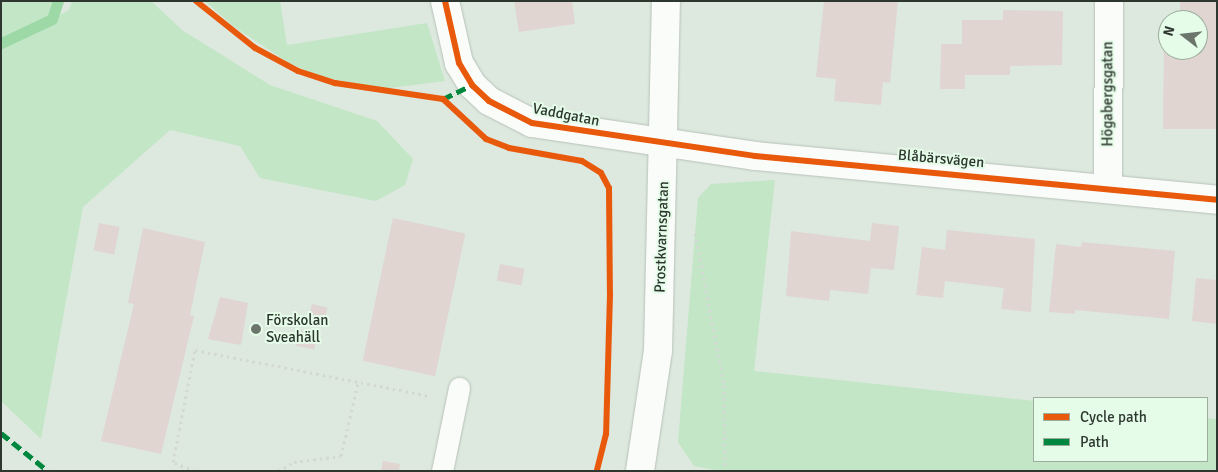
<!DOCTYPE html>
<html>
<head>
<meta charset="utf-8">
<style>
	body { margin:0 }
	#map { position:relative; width:1218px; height:472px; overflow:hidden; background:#dde9de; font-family:Signika,sans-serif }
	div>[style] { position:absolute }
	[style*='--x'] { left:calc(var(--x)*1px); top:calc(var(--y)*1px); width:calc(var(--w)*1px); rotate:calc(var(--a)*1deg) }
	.green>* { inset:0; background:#c2e6c6 }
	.stream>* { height:11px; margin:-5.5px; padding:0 5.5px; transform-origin:5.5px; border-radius:5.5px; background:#9cd9a7 }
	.building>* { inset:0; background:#e0d5d1; transform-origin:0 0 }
	.path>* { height:3px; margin-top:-1.5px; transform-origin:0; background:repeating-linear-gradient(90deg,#d4d8d5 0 2.5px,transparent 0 6.5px) }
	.roads { filter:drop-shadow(0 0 1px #b8c1b9) drop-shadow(0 0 1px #b8c1b9) }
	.lane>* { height:21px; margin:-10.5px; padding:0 10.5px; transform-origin:10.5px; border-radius:10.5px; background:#fafcfa }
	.street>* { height:28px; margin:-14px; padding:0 14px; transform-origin:14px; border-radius:14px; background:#fafcfa }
	.quiet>* { height:5px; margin-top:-2.5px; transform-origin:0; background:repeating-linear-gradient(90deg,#00873e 0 10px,transparent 0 15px) }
	.cycleway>* { height:6px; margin:-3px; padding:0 3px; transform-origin:3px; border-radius:3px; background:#e8590c }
	.dots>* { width:14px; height:14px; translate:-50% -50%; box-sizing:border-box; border:2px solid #e5fce8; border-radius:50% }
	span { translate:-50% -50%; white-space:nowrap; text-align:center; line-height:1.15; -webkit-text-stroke:4px #e5fce8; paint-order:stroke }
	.street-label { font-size:15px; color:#2e372f }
	.poi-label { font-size:15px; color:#2e372f }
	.left { translate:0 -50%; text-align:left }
	.frame { position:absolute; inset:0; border:2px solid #2e372f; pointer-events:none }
	.legend { position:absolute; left:1033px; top:397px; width:175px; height:65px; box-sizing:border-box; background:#e5fce8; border:1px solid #9cad9e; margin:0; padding:6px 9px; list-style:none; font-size:15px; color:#2e372f }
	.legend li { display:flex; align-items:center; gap:10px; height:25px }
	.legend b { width:25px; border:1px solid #9cad9e }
	.north { position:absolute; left:1158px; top:10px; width:50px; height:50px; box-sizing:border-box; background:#e5fce8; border:1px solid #9cad9e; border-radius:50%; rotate:286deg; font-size:14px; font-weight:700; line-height:20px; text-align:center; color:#2e372f }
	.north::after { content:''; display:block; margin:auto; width:18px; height:22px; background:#6b756c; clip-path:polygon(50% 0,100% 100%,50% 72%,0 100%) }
</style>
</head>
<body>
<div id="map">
	<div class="green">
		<div style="clip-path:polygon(1px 1px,54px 1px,48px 20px,1px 42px)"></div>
		<div style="clip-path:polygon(72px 1px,151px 1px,182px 30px,270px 85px,377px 121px,413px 159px,405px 185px,376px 201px,260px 178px,240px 146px,170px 130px,83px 207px,41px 439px,1px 401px,1px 48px,69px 10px)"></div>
		<div style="clip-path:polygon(205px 1px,280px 1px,287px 45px,427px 23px,445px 81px,382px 89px,319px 76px,289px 63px,233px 26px)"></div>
		<div style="clip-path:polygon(775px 180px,754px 371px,1034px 401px,1034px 461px,1207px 461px,1207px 418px,1217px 419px,1217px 471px,720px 471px,694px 466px,678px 442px,698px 198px,711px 184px)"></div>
	</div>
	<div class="stream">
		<div style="--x:1;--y:43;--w:56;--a:-25.2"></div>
		<div style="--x:52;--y:19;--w:19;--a:-72"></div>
	</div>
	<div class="building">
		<div style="clip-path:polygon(514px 1px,572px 1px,575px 24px,519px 32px)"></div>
		<div style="clip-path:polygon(824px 1px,898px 1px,890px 83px,883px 82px,881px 105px,834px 101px,836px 79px,816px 77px)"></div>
		<div style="clip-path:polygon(1180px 1px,1217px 1px,1217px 129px,1163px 129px,1164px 41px,1168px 50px,1198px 50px,1198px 20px,1180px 20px)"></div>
		<div style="clip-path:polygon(1003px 10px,1063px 11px,1062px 65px,1010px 66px,1010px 75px,965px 75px,965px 89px,940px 89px,941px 44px,962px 44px,962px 20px,1003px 20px)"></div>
		<div style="left:393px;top:218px;width:74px;height:146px;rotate:12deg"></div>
		<div style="left:99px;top:223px;width:21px;height:28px;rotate:11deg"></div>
		<div style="clip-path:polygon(872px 223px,899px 226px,894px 270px,871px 268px,868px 294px,830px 290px,829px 301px,786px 296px,791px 231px,870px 241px)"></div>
		<div style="clip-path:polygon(143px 228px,205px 242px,190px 315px,194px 316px,161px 454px,101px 441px,134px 304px,128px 303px)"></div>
		<div style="clip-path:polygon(947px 230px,1035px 239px,1031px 312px,1001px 309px,1004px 288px,945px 281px,943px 298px,916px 295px,922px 247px,945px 250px)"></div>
		<div style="clip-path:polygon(1082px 242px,1175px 251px,1169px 319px,1075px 310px,1075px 314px,1049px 312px,1056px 244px,1081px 247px)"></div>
		<div style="left:500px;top:264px;width:25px;height:17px;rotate:11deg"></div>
		<div style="clip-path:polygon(1196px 278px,1217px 280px,1217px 324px,1192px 321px)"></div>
		<div style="clip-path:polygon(220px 297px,248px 303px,241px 345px,208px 339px)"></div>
		<div style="left:312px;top:304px;width:16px;height:10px;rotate:14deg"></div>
		<div style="left:299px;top:330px;width:19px;height:16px;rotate:12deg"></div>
		<div style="clip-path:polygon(383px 461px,400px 464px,399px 471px,381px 471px)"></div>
	</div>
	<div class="path">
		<div style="--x:695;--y:233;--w:155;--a:79.2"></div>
		<div style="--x:724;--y:385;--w:86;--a:89.3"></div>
		<div style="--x:195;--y:471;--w:24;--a:-158"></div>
		<div style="--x:173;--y:462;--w:114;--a:-78.9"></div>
		<div style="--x:195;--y:350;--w:238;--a:11.1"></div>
		<div style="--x:278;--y:471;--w:18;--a:-29"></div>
		<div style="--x:294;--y:462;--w:47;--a:-7.3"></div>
		<div style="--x:341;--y:456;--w:75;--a:-76.9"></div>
	</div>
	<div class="roads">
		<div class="lane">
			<div style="--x:442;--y:471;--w:85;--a:-78.4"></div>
		</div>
		<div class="street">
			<div style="--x:445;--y:1;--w:64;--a:77.3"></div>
			<div style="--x:459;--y:63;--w:26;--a:59"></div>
			<div style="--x:472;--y:85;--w:23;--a:43"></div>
			<div style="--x:489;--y:101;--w:48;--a:27.1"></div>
			<div style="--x:532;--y:123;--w:225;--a:8.4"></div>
			<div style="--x:755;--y:156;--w:464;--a:5.4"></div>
			<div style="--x:1108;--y:187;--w:186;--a:-89.7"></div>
			<div style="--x:640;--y:471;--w:121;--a:-81.5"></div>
			<div style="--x:658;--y:351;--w:350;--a:-88.7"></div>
		</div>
	</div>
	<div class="quiet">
		<div style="--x:443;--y:99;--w:32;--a:-26"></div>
		<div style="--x:1;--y:433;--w:60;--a:39"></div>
	</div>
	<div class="cycleway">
		<div style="--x:196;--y:1;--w:75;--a:38.5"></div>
		<div style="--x:255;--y:48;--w:49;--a:28.1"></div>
		<div style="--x:298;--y:71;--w:39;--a:18"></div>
		<div style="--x:335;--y:83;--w:109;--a:8.4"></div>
		<div style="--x:443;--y:99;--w:59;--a:42.9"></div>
		<div style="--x:486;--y:139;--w:25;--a:21"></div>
		<div style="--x:509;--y:148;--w:74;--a:10.1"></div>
		<div style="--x:582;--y:161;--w:22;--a:32"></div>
		<div style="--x:601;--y:173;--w:17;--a:62"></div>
		<div style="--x:609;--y:188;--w:106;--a:89.5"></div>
		<div style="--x:610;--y:294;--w:140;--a:91.6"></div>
		<div style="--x:606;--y:434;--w:38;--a:104"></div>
		<div style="--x:445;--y:1;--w:64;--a:77.3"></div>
		<div style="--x:459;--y:63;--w:26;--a:59"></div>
		<div style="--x:472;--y:85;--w:23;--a:43"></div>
		<div style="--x:489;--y:101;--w:48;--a:27.1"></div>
		<div style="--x:532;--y:123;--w:225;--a:8.4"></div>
		<div style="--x:755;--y:156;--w:464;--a:5.4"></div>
	</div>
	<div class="dots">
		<div style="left:256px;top:329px;background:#6b756c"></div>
	</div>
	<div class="street-label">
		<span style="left:1108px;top:94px;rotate:-90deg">Högabergsgatan</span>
		<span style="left:566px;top:115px;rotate:11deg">Vaddgatan</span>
		<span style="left:941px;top:159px;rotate:5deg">Blåbärsvägen</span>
		<span style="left:662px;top:237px;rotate:-88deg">Prostkvarnsgatan</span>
	</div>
	<div class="poi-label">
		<span class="left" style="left:266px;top:329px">Förskolan<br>Sveahäll</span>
	</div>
	<div class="frame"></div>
	<ul class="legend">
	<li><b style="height:6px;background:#e8590c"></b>Cycle path</li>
	<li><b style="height:6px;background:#00873e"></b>Path</li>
	</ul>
	<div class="north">N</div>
</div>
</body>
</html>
